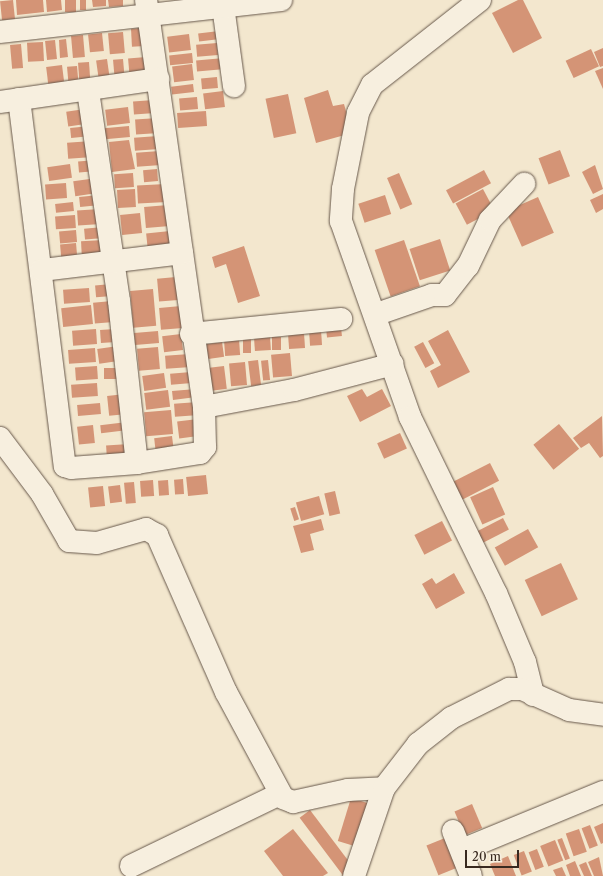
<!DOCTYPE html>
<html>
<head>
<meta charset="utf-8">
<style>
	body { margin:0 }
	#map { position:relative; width:603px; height:876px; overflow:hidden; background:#f3e7ce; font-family:"Libre Caslon Text",serif }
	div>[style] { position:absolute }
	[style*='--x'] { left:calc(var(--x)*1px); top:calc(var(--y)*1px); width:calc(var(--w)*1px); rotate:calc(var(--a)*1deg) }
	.building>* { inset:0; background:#d49476; transform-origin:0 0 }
	.roads { filter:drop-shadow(0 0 1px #67584b) drop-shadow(0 0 1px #67584b) }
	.minor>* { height:22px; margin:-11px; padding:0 11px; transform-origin:11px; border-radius:11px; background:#f7efdf }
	span { translate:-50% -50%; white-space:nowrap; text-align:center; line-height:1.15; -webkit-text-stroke:3.5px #f7efdf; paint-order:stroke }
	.scale { position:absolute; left:465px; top:850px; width:54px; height:18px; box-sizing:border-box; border:2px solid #38291f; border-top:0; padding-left:5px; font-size:12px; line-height:14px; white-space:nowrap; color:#38291f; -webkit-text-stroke:3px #f7efdf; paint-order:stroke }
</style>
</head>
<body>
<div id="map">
	<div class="building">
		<div style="left:13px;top:0;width:19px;height:13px;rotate:84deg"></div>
		<div style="clip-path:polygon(16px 0,43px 0,44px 12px,17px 15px)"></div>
		<div style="clip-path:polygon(46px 0,61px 0,62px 10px,47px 12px)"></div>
		<div style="left:65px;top:0;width:11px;height:12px"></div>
		<div style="left:80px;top:0;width:6px;height:10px"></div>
		<div style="clip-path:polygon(92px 0,106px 0,106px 6px,93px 7px)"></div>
		<div style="clip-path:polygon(108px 0,123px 0,123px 6px,109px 7px)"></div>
		<div style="clip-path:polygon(518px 0,523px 0,542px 38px,513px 53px,492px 13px)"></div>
		<div style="left:144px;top:28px;width:18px;height:13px;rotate:87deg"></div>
		<div style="left:219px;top:31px;width:8px;height:21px;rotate:83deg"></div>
		<div style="left:123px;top:32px;width:21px;height:15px;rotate:85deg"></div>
		<div style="left:102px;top:33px;width:18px;height:14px;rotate:84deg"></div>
		<div style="left:189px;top:34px;width:16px;height:22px;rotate:83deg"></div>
		<div style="left:83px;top:35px;width:22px;height:12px;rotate:85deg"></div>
		<div style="clip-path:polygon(66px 39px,68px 57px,60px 58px,59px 40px)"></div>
		<div style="left:55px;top:40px;width:19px;height:10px;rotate:84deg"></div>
		<div style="left:43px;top:42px;width:19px;height:16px;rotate:87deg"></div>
		<div style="left:217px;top:43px;width:12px;height:21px;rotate:85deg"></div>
		<div style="left:21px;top:44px;width:24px;height:11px;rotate:85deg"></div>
		<div style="clip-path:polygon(603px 48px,603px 66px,600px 67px,594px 52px)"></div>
		<div style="left:591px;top:49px;width:19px;height:28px;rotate:65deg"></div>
		<div style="left:192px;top:53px;width:10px;height:23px;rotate:84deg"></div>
		<div style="left:146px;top:57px;width:21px;height:18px;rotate:85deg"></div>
		<div style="left:224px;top:58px;width:11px;height:28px;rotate:85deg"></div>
		<div style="left:107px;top:59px;width:21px;height:11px;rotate:82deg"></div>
		<div style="left:123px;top:59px;width:21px;height:10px;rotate:85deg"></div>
		<div style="left:89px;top:62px;width:26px;height:11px;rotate:86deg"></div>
		<div style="left:192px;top:64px;width:16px;height:20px;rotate:83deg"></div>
		<div style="left:62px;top:65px;width:24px;height:16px;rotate:83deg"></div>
		<div style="left:77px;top:66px;width:22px;height:10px;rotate:85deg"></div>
		<div style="clip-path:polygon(603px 68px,603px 89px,595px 71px)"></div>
		<div style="left:217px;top:77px;width:11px;height:16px;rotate:85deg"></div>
		<div style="left:193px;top:84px;width:8px;height:22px;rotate:83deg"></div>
		<div style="clip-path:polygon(328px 90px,333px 106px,344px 104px,352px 133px,316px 143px,304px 98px)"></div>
		<div style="left:223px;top:91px;width:16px;height:20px;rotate:83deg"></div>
		<div style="left:288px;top:94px;width:40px;height:23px;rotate:78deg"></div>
		<div style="left:197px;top:97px;width:12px;height:18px;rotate:85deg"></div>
		<div style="left:154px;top:100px;width:13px;height:21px;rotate:86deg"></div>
		<div style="left:128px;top:107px;width:16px;height:23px;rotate:83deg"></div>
		<div style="left:85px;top:109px;width:15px;height:19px;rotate:82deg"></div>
		<div style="left:206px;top:111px;width:15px;height:29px;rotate:86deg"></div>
		<div style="left:158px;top:118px;width:15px;height:23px;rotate:86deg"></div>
		<div style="left:90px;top:126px;width:10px;height:20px;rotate:84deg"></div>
		<div style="left:129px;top:126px;width:11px;height:25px;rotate:85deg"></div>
		<div style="left:158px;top:136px;width:13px;height:24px;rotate:86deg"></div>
		<div style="clip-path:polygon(129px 140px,135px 169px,112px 172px,109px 142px)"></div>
		<div style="left:92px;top:141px;width:16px;height:25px;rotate:86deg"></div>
		<div style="left:560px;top:150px;width:28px;height:23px;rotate:69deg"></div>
		<div style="left:160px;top:151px;width:14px;height:24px;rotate:86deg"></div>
		<div style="left:96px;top:160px;width:11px;height:18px;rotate:85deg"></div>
		<div style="left:70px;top:164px;width:14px;height:23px;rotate:82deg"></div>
		<div style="clip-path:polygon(595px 165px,603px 189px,593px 194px,582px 172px)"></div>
		<div style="left:157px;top:169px;width:12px;height:14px;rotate:85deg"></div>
		<div style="left:484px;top:170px;width:15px;height:43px;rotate:62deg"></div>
		<div style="left:133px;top:173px;width:14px;height:19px;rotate:86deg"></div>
		<div style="left:399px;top:173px;width:34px;height:13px;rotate:67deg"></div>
		<div style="left:97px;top:178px;width:15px;height:24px;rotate:82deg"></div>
		<div style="left:66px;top:183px;width:15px;height:21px;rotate:86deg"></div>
		<div style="left:166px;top:184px;width:18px;height:29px;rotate:87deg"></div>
		<div style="left:135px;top:189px;width:18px;height:18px;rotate:87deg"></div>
		<div style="left:483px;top:189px;width:24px;height:31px;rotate:62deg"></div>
		<div style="clip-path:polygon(603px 194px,603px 209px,596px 213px,590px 200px)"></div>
		<div style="left:99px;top:195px;width:10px;height:20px;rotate:84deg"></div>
		<div style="left:385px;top:195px;width:20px;height:28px;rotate:72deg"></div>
		<div style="left:538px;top:197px;width:39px;height:35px;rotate:66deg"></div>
		<div style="left:73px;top:202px;width:9px;height:18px;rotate:84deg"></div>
		<div style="left:168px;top:205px;width:21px;height:24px;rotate:85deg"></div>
		<div style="left:100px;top:209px;width:15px;height:23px;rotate:86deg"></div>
		<div style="left:140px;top:213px;width:20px;height:20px;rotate:84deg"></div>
		<div style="left:75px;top:215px;width:13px;height:20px;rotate:86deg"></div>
		<div style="left:103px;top:227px;width:11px;height:19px;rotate:85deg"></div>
		<div style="left:76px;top:230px;width:12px;height:17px;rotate:85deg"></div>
		<div style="left:170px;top:231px;width:20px;height:24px;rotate:84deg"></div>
		<div style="left:440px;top:239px;width:33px;height:32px;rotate:72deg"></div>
		<div style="left:104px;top:240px;width:18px;height:23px;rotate:87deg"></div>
		<div style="left:404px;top:240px;width:49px;height:31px;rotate:71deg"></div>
		<div style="left:76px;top:243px;width:21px;height:16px;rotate:85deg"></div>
		<div style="clip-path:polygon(244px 246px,260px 296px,238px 303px,226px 264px,215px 268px,212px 257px)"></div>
		<div style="left:176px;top:277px;width:23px;height:19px;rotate:85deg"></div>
		<div style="left:111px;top:284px;width:12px;height:16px;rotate:85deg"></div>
		<div style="left:89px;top:288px;width:14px;height:26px;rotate:86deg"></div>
		<div style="left:153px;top:289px;width:37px;height:23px;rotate:85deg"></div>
		<div style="left:112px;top:301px;width:21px;height:19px;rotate:85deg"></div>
		<div style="left:91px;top:305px;width:19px;height:30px;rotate:84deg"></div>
		<div style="left:181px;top:306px;width:22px;height:22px;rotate:85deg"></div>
		<div style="left:341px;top:327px;width:9px;height:15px;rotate:84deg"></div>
		<div style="left:96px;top:329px;width:15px;height:24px;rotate:86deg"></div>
		<div style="left:115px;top:329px;width:13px;height:15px;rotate:86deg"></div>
		<div style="left:321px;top:330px;width:15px;height:12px;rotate:86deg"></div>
		<div style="clip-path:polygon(448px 330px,470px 372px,438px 388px,430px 371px,441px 365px,428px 341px)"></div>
		<div style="left:158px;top:331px;width:12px;height:24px;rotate:85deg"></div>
		<div style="left:304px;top:333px;width:15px;height:16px;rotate:86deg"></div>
		<div style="left:181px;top:334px;width:16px;height:19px;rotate:83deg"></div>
		<div style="left:270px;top:337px;width:13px;height:16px;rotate:86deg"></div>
		<div style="left:272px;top:337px;width:9px;height:13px"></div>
		<div style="left:243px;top:338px;width:8px;height:15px"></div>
		<div style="left:239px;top:339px;width:16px;height:15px;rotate:86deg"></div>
		<div style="left:222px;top:342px;width:15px;height:16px;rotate:82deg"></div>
		<div style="left:423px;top:342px;width:24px;height:10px;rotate:62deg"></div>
		<div style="left:118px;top:346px;width:15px;height:21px;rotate:82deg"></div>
		<div style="left:158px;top:347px;width:22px;height:21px;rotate:85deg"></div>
		<div style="left:95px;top:348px;width:14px;height:27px;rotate:86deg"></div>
		<div style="left:290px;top:353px;width:23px;height:19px;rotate:85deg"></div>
		<div style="left:190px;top:354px;width:13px;height:25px;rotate:86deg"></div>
		<div style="left:258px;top:360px;width:25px;height:10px;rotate:83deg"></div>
		<div style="left:268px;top:360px;width:20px;height:7px;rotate:84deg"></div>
		<div style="left:245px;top:362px;width:23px;height:16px;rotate:85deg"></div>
		<div style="left:97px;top:366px;width:13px;height:22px;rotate:86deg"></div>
		<div style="left:224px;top:366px;width:23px;height:21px;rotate:83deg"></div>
		<div style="left:121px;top:368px;width:11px;height:17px;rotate:90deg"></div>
		<div style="left:191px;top:372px;width:11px;height:21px;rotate:85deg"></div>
		<div style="left:164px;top:373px;width:15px;height:22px;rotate:82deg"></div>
		<div style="left:97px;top:383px;width:13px;height:26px;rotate:86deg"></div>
		<div style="clip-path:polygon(196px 389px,196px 397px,173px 400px,172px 391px)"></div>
		<div style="clip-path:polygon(362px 389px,367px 397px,382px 389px,391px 406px,360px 422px,347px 396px)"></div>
		<div style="left:168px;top:390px;width:17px;height:24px;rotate:83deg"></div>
		<div style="left:125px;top:394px;width:20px;height:18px;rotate:84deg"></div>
		<div style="left:198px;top:402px;width:13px;height:24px;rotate:86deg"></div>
		<div style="left:100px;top:403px;width:11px;height:23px;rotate:85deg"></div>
		<div style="left:171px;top:410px;width:24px;height:27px;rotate:85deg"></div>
		<div style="clip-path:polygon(602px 416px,603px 456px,600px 458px,589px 443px,581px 448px,573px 438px)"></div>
		<div style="left:198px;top:419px;width:17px;height:21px;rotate:83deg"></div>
		<div style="left:127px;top:422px;width:8px;height:27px;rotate:83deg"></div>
		<div style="left:559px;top:424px;width:32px;height:33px;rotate:51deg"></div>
		<div style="left:93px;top:425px;width:18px;height:16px;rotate:84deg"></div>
		<div style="left:400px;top:433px;width:17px;height:25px;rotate:66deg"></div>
		<div style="left:172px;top:436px;width:17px;height:18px;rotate:83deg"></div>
		<div style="left:129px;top:444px;width:16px;height:23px;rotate:86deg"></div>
		<div style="left:490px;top:463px;width:20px;height:42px;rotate:63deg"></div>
		<div style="left:206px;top:475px;width:19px;height:20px;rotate:84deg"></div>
		<div style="left:183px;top:479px;width:15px;height:9px;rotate:86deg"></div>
		<div style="left:153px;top:480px;width:16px;height:13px;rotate:86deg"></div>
		<div style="left:168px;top:480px;width:15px;height:10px;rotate:86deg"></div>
		<div style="left:134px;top:482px;width:21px;height:10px;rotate:85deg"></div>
		<div style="left:120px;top:485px;width:17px;height:12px;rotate:83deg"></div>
		<div style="left:103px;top:486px;width:20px;height:15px;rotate:84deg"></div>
		<div style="left:493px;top:487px;width:30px;height:25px;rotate:66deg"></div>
		<div style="left:335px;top:491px;width:23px;height:11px;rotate:77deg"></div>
		<div style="left:319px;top:496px;width:19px;height:24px;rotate:74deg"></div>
		<div style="left:295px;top:507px;width:13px;height:5px;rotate:72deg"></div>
		<div style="left:503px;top:518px;width:13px;height:29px;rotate:63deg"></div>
		<div style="clip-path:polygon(321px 519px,324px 530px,310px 534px,314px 550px,301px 553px,293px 526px)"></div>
		<div style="left:442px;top:521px;width:22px;height:31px;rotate:63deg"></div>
		<div style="left:528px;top:529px;width:21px;height:38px;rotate:61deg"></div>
		<div style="left:561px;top:563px;width:40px;height:40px;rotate:65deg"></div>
		<div style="clip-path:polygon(454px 573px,465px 593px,436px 609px,422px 584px,432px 578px,436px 584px)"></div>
		<div style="left:351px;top:798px;width:24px;height:45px;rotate:17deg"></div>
		<div style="left:472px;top:804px;width:26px;height:19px;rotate:67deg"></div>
		<div style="left:310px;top:810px;width:74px;height:13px;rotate:53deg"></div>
		<div style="clip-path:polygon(603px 823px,603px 843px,601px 844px,594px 827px)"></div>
		<div style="left:590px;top:825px;width:22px;height:9px;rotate:69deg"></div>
		<div style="clip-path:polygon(293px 829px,328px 873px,323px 876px,283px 876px,264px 851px)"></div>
		<div style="left:579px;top:829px;width:24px;height:14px;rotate:71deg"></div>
		<div style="left:445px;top:838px;width:32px;height:20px;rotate:68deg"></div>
		<div style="left:562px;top:838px;width:22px;height:5px;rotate:69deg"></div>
		<div style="left:555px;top:840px;width:22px;height:16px;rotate:68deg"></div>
		<div style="left:537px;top:849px;width:19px;height:9px;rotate:69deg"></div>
		<div style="left:524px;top:851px;width:22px;height:11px;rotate:69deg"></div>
		<div style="clip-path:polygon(508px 856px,516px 876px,495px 876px,490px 864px)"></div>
		<div style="clip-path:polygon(599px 857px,603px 876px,594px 876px,588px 862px)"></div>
		<div style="clip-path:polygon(575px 861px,581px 876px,570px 876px,566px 865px)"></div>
		<div style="clip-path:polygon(586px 862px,592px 876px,584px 876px,579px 865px)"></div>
		<div style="clip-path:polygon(562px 867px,566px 876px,556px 876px,553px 870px)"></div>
	</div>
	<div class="roads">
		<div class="minor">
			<div style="--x:480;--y:0;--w:137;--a:141.8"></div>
			<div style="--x:372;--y:85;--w:31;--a:117"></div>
			<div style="--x:358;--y:113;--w:77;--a:101.2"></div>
			<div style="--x:343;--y:189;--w:32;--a:94"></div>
			<div style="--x:341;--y:221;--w:208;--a:70.6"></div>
			<div style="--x:410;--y:417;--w:196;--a:64"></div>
			<div style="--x:496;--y:593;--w:75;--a:67.2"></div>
			<div style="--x:525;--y:662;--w:34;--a:76"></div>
			<div style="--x:223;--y:6;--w:81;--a:82.2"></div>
			<div style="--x:0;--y:32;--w:283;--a:-6.5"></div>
			<div style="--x:88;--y:91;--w:212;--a:81.6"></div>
			<div style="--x:119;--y:301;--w:163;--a:83.7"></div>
			<div style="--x:19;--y:99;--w:370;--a:82.9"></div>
			<div style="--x:65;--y:466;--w:6;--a:18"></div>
			<div style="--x:71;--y:468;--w:66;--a:-4.3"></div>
			<div style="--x:137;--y:463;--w:64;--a:-9"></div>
			<div style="--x:200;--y:453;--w:8;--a:-50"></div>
			<div style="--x:205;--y:447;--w:40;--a:-91.4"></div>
			<div style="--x:204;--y:407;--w:411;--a:-98.1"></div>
			<div style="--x:0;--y:102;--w:160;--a:-8.3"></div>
			<div style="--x:42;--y:270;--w:141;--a:-6.9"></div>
			<div style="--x:377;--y:314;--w:58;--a:-19.1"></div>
			<div style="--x:432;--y:295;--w:13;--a:0"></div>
			<div style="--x:445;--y:295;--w:37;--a:-52"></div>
			<div style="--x:468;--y:266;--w:51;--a:-64.4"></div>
			<div style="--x:490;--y:220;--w:50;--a:-46.6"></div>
			<div style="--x:191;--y:334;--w:151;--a:-5.7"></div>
			<div style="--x:204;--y:407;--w:92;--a:-10.7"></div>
			<div style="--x:294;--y:390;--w:102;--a:-14.7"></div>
			<div style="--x:0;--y:438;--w:70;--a:53.1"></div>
			<div style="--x:42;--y:494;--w:54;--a:60.1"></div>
			<div style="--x:69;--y:541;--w:28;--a:4"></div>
			<div style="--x:97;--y:543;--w:51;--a:-15.9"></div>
			<div style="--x:146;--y:529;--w:13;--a:29"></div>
			<div style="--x:157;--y:535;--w:171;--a:66.3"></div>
			<div style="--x:226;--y:692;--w:120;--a:61.7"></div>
			<div style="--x:283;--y:798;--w:11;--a:22"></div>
			<div style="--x:293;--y:802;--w:56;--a:-12.3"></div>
			<div style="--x:348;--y:790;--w:36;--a:-3"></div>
			<div style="--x:453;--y:831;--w:48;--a:68.2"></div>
			<div style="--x:462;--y:850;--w:152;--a:-22.4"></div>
			<div style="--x:131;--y:866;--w:165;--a:-25.8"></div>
			<div style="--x:354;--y:876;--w:93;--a:-71.2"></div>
			<div style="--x:384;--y:788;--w:56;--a:-52.3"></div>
			<div style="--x:418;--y:744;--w:42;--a:-38.2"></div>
			<div style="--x:451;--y:718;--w:65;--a:-26.6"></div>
			<div style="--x:509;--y:689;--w:13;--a:0"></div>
			<div style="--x:522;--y:689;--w:51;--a:24.1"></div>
			<div style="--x:569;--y:710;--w:34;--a:8"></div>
		</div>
	</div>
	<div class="scale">20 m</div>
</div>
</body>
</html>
